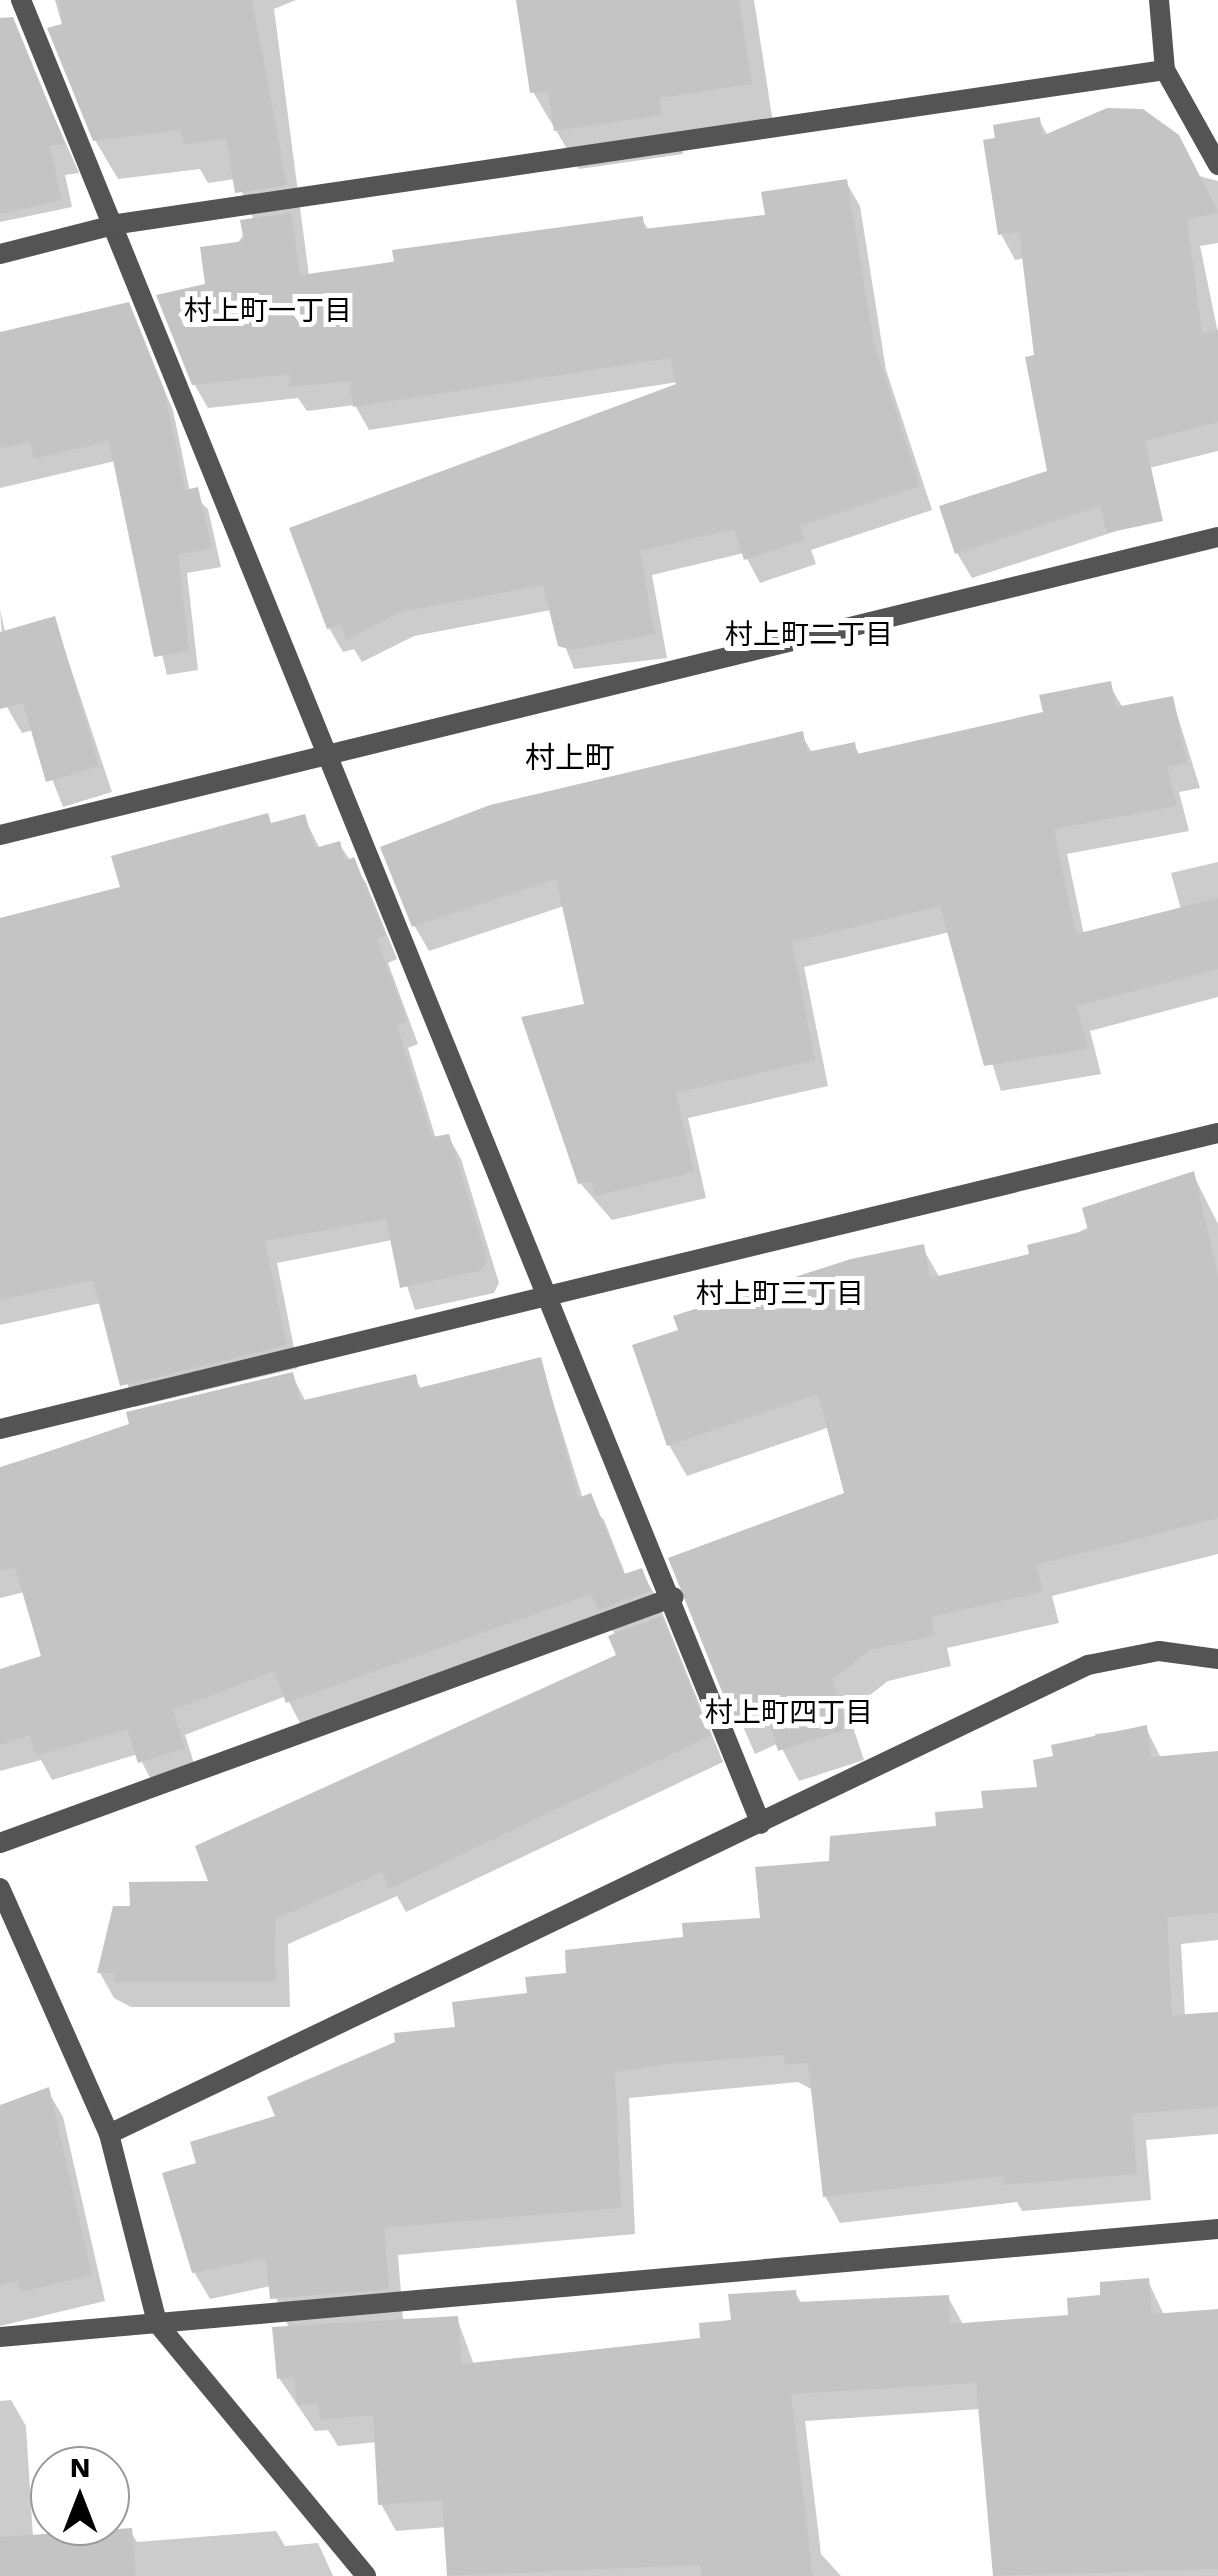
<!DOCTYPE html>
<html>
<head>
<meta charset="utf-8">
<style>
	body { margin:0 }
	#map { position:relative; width:1218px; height:2576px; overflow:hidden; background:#fff; font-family:"Work Sans","Noto Sans JP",sans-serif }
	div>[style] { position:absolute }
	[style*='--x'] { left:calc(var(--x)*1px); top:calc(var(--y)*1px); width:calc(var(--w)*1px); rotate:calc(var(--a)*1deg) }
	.shadow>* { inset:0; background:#0003 }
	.building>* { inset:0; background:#c4c4c4 }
	.minor>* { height:20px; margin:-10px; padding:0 10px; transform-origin:10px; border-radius:10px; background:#545454 }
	span { translate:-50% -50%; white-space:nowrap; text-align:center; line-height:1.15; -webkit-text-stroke:10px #fff; paint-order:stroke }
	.neighbourhood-label { font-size:28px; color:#000 }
	.quarter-label { font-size:30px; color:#000 }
	.north { position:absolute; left:30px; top:2446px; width:100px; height:100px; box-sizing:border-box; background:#fff; border:2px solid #999; border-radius:50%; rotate:0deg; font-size:28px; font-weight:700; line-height:40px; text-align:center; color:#000 }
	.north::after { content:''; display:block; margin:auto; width:35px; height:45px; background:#000; clip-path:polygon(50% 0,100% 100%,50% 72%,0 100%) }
</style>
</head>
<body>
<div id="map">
	<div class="shadow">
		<div style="clip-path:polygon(55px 0,296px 0,274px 9px,309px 276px,642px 219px,649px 231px,767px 217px,846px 182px,860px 206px,886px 370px,932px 510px,811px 550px,816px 564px,760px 583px,744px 553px,652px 575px,667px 658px,574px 669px,551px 610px,414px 636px,362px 662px,354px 649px,343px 652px,329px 628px,684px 381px,369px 430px,355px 405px,307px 411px,298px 398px,208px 408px,194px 384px,208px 285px,254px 220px,236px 179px,208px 183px,200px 169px,118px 179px,95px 140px)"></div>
		<div style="clip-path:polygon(519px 0,754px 0,773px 123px,680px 137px,683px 154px,579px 169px,533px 92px)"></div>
		<div style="clip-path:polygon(19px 37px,79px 173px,65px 175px,72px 207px,0 222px,0 41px)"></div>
		<div style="clip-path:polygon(1039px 120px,1048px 136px,1218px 181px,1218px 243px,1200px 246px,1218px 333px,1218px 451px,1137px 471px,1147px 521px,972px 578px,957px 553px,1050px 473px,1025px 258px,1015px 260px,1001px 234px)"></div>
		<div style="clip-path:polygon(127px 304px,173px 410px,190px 492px,208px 509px,221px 567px,187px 573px,198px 670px,167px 675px,115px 461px,0 488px,0 335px)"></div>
		<div style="clip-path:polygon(0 609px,5px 632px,54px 618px,112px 792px,63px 807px,33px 730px,22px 733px,7px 707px)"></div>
		<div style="clip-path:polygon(1109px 684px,1123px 708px,1172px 698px,1200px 788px,1179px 792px,1189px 831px,1067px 854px,1084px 935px,1181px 910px,1171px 873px,1218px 862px,1218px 997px,1090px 1031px,1101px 1074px,1001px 1091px,950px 932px,804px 967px,828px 1086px,688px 1118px,706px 1198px,612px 1220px,580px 1183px,587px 1005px,564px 906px,429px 951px,414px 925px,801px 734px,813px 754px,854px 744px,860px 756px,1046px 714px)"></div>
		<div style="clip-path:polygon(267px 816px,272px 825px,304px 817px,320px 849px,339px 844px,366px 883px,397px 959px,388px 963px,418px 1044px,408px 1048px,436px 1139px,448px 1136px,461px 1159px,499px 1283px,494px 1293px,415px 1310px,392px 1240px,277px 1263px,298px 1368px,135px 1407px,101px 1303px,0 1325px,0 921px,123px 888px)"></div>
		<div style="clip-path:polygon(1193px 1174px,1218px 1224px,1218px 1554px,1052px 1596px,1059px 1623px,947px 1648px,951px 1666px,888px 1681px,848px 1712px,864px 1760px,799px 1781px,779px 1743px,755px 1754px,671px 1560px,847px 1494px,827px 1428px,687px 1476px,669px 1445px,922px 1247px,940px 1278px,1032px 1256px)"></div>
		<div style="clip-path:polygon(540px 1360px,583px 1499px,604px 1520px,626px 1576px,641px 1571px,655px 1595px,723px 1762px,406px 1912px,397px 1896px,288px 1944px,290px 2007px,131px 2007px,114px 1998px,100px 1973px,133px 1908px,211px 1883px,619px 1656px,616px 1636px,605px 1618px,302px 1727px,286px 1696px,185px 1735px,197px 1773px,154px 1786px,138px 1754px,52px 1780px,41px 1760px,0 1771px,0 1672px,44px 1658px,25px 1592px,0 1598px,0 1467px,292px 1375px,306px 1402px,414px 1377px,422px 1390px)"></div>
		<div style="clip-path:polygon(1146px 1728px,1162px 1760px,1218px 1762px,1218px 1940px,1181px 1944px,1185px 2016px,1218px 2014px,1218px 2134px,1146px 2140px,1151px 2200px,1022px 2211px,1017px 2202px,840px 2223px,825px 2196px,813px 2090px,798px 2082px,629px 2098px,635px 2234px,398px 2255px,403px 2319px,457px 2318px,474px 2365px,703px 2340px,795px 2292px,802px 2304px,948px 2297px,964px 2326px,1071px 2317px,1148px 2281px,1164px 2315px,1218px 2311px,1218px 2576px,995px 2576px,981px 2409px,805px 2421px,821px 2554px,841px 2576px,450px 2576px,446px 2527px,396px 2531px,381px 2504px,377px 2442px,338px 2446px,328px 2430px,315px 2431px,279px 2378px,289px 2328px,271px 2286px,210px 2299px,194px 2272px,200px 2164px,569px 1975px,762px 1921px,831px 1863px,1039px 1789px,1096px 1743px,1095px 1734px)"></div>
		<div style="clip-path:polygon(48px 2091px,63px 2117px,105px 2301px,0 2326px,0 2108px)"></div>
		<div style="clip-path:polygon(11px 2400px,26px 2426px,33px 2537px,130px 2531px,137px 2542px,276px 2531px,285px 2546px,318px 2543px,333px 2576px,0 2576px,0 2401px)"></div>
	</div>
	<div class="building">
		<div style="clip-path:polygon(59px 0,252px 0,287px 185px,235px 193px,226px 139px,183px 144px,181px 130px,93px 141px,47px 28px,62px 24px)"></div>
		<div style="clip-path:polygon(516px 0,739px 0,752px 84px,659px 98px,662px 115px,554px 131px,548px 91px,530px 93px)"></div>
		<div style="clip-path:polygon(13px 17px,65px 144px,50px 146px,62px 200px,0 214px,0 18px)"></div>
		<div style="clip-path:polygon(1107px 108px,1143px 109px,1179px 135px,1218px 212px,1187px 220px,1202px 334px,1218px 330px,1218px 422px,1145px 441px,1163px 521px,1107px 533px,1100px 506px,955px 554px,939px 506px,1047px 471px,1025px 357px,1034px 355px,1019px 232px,998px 235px,983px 140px,995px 138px,993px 125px,1040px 117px,1042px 136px)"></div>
		<div style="clip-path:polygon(847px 179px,874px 343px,920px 486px,800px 526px,804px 540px,744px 560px,734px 529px,640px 551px,655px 634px,572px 650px,558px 646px,543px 585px,400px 612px,346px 640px,341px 625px,327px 629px,289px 528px,676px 384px,670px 358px,353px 407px,350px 381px,290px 387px,289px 374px,192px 385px,156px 295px,205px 284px,200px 247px,244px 241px,240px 220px,291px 213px,300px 275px,394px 262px,392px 250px,643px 216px,644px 229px,765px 215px,761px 192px)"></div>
		<div style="clip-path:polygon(129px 302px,164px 389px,185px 490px,198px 487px,212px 548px,178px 555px,189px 651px,154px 657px,109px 441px,34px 459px,30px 442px,0 448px,0 332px)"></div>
		<div style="clip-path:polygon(55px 616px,99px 766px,46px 782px,23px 703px,0 709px,0 632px)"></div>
		<div style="clip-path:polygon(1111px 681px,1116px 707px,1173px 696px,1187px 763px,1167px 767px,1177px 806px,1054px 829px,1076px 934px,1218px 898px,1218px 969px,1077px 1006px,1088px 1049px,984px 1066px,940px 906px,792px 942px,815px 1060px,676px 1093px,694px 1172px,595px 1196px,591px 1181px,578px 1184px,521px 1017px,584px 1004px,556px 879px,412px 927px,380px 847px,490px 805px,803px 731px,807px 752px,855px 742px,857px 754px,1043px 712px,1039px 695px)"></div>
		<div style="clip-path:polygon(268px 813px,271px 823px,305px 814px,315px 848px,340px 841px,345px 861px,354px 857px,386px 936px,377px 940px,407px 1021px,397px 1025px,432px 1137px,449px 1134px,487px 1259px,482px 1270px,400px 1288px,386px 1219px,265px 1241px,287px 1345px,120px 1386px,93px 1280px,0 1300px,0 918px,120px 887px,111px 856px)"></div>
		<div style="clip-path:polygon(1194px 1171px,1218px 1276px,1218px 1518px,1036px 1565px,1043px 1592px,931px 1617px,935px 1635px,870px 1650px,832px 1680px,848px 1729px,778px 1751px,765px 1710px,735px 1724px,668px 1558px,844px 1493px,818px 1394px,667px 1446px,632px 1345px,678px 1330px,673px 1316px,851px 1259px,924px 1244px,930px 1278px,1029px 1254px,1027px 1245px,1088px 1230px,1082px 1208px)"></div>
		<div style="clip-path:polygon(541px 1357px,578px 1498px,591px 1493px,624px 1574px,642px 1568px,651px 1591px,598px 1610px,591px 1594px,286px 1703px,274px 1671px,173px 1710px,185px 1748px,138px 1763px,127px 1729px,36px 1756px,29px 1735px,0 1745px,0 1669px,41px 1656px,15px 1567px,0 1571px,0 1468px,129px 1424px,126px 1412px,293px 1372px,300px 1401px,416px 1374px,419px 1388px)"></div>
		<div style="clip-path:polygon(662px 1616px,710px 1736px,389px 1889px,382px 1872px,275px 1919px,276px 1982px,114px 1982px,114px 1973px,97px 1973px,113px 1906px,130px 1906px,129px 1882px,208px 1881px,195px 1846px,616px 1655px,608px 1636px)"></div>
		<div style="clip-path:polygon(1147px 1725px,1151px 1757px,1218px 1751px,1218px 1913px,1167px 1917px,1172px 2015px,1218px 2012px,1218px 2107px,1132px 2114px,1137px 2174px,1004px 2185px,1003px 2176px,823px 2197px,808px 2063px,785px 2065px,784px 2055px,676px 2063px,615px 2072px,621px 2208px,384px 2228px,389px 2289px,270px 2299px,266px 2258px,192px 2273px,162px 2173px,196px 2163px,190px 2142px,275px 2116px,267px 2097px,395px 2042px,394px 2033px,455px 2027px,452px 2002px,527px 1993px,525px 1977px,566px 1973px,565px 1950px,683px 1937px,682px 1923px,760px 1918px,755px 1867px,829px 1861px,830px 1836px,936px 1826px,935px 1812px,983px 1808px,981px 1791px,1037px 1787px,1033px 1760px,1053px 1756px,1051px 1745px)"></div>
		<div style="clip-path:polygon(49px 2087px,92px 2275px,20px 2292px,18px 2281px,0 2285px,0 2105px)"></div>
		<div style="clip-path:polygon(1149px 2278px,1152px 2314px,1218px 2309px,1218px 2569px,993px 2576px,976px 2383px,791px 2394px,813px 2576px,701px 2576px,700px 2565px,447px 2576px,442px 2500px,378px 2505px,373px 2415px,320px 2420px,318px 2403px,297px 2405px,294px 2377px,277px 2379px,272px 2327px,458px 2316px,462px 2364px,700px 2338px,699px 2323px,731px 2320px,728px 2294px,796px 2290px,797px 2302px,949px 2295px,950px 2324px,1068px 2315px,1067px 2298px,1100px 2295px,1100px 2282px)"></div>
		<div style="clip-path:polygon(132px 2528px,136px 2576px,0 2576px,0 2537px)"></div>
	</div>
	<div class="minor">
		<div style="--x:21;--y:0;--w:1968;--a:67.92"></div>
		<div style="--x:1159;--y:0;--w:70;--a:85.1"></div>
		<div style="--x:1165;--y:70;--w:109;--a:60.8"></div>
		<div style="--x:0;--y:254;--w:122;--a:-14.3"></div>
		<div style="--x:118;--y:224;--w:1058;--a:-8.37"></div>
		<div style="--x:0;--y:835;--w:1254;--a:-13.75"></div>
		<div style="--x:0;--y:1429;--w:1253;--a:-13.66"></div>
		<div style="--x:0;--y:1843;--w:717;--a:-20.05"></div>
		<div style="--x:0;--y:1888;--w:269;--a:66.1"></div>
		<div style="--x:109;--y:2134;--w:195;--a:75.7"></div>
		<div style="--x:157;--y:2323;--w:328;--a:50.4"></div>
		<div style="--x:109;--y:2134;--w:1086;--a:-25.6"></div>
		<div style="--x:1088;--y:1665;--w:72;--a:-11.2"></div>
		<div style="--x:1159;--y:1651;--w:60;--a:7.7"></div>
		<div style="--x:0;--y:2337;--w:1223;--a:-5.07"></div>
	</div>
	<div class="neighbourhood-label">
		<span style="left:268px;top:311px">村上町一丁目</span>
		<span style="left:809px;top:635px">村上町二丁目</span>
		<span style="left:780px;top:1294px">村上町三丁目</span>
		<span style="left:789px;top:1713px">村上町四丁目</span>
	</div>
	<div class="quarter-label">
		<span style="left:570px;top:758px">村上町</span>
	</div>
	<div class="north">N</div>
</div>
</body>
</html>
